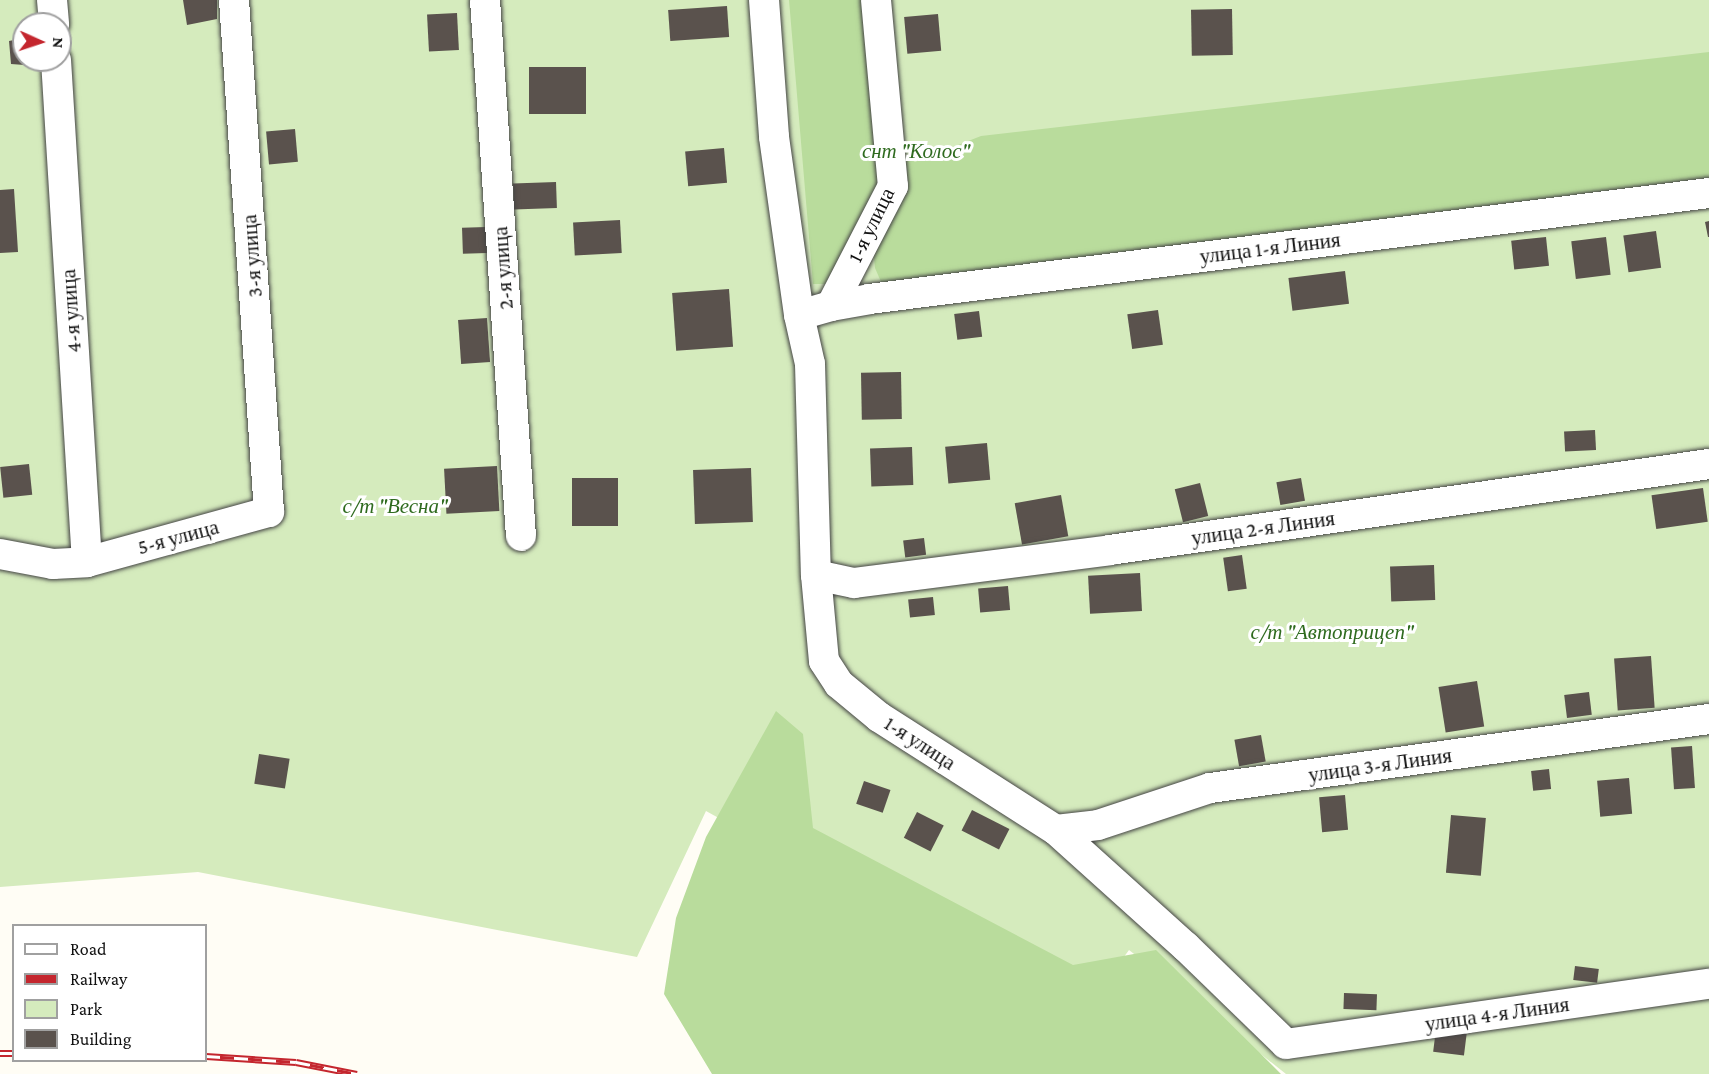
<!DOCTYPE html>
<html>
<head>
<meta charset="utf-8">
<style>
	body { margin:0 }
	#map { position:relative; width:1709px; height:1074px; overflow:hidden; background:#fffdf5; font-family:"Crimson Pro",serif }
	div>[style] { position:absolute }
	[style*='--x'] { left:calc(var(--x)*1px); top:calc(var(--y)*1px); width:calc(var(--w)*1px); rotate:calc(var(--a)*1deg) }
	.green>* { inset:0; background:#d5ebbd }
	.forest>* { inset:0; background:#b9dc9c }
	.building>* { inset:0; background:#5a524d; transform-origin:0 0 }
	.roads { filter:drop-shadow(0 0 2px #444) drop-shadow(0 0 2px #444) }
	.minor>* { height:30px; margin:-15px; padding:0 15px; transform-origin:15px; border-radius:15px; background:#fff }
	.rail>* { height:7px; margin-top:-3.5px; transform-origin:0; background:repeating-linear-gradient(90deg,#fff 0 14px,#c4262e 0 28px); box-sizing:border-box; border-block:2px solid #c4262e }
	span { translate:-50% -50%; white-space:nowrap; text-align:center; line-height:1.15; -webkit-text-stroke:6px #fff; paint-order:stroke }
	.park-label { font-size:21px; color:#2f6b1f; font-style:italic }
	.street-label { font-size:21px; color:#111 }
	.legend { position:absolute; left:12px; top:924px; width:195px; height:138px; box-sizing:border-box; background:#fff; border:2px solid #a0a0a0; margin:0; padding:8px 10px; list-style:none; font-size:18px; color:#111 }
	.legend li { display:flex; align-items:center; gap:12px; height:30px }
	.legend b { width:30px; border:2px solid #a0a0a0 }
	.north { position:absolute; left:12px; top:12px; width:60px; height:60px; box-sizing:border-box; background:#fff; border:2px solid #a0a0a0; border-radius:50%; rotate:93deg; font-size:16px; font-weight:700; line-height:24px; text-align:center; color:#111 }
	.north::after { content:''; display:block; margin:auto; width:21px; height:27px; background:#c4262e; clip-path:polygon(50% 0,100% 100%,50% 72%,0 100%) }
</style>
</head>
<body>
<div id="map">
	<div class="green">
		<div style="clip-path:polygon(evenodd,0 0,1709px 0,1709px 1074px,1286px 1074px,1129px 950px,1080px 1017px,706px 811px,637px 957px,198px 872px,0 887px,0 0,24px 24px,60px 24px,60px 60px,24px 60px,24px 24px)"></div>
	</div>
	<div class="forest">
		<div style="clip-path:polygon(789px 0,878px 0,885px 144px,915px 162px,981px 136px,1709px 52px,1709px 183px,882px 284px,875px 268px,873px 248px,829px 284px,813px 284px)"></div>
		<div style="clip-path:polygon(776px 711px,803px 734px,813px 828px,1073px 965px,1156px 950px,1281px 1074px,712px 1074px,664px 994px,676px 918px,706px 837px)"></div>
	</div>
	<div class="building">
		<div style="clip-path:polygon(183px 0,217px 0,217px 19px,187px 25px)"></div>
		<div style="left:727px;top:6px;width:31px;height:59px;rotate:86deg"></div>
		<div style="left:1232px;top:9px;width:46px;height:41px;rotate:89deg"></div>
		<div style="left:457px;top:13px;width:37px;height:30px;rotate:87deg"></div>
		<div style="left:938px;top:14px;width:37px;height:34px;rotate:85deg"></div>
		<div style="clip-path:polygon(24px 38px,24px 60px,38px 60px,38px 66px,11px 64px,9px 41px)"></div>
		<div style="left:586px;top:67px;width:47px;height:57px;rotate:90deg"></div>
		<div style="left:295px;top:129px;width:33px;height:29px;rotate:85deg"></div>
		<div style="left:724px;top:148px;width:35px;height:39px;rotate:85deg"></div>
		<div style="left:556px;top:182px;width:26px;height:43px;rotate:88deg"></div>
		<div style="clip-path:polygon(14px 189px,18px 252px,0 253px,0 190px)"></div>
		<div style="left:620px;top:220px;width:33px;height:47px;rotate:87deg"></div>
		<div style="clip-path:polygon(1709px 221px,1709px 237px,1708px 237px,1705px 222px)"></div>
		<div style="left:486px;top:227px;width:26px;height:24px;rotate:88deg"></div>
		<div style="left:1656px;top:231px;width:37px;height:33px;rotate:82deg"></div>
		<div style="left:1546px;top:237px;width:29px;height:35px;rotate:84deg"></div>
		<div style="left:1606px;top:237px;width:38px;height:35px;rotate:83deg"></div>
		<div style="left:1345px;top:271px;width:33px;height:57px;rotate:83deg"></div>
		<div style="left:729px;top:289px;width:58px;height:57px;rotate:86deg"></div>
		<div style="left:1158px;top:310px;width:35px;height:31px;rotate:82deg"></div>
		<div style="left:979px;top:311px;width:26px;height:25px;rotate:83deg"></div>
		<div style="left:487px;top:318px;width:44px;height:29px;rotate:86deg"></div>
		<div style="left:901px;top:372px;width:47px;height:40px;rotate:89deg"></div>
		<div style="left:1595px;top:430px;width:20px;height:31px;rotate:87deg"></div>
		<div style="left:987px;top:443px;width:37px;height:42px;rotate:85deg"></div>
		<div style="left:912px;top:447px;width:38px;height:42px;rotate:88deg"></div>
		<div style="left:29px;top:464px;width:31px;height:29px;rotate:84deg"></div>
		<div style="left:497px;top:466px;width:45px;height:53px;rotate:87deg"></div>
		<div style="left:751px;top:468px;width:54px;height:58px;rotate:88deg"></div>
		<div style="left:572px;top:478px;width:46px;height:48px"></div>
		<div style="left:1301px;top:478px;width:23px;height:25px;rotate:80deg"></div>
		<div style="left:1200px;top:483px;width:34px;height:26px;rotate:76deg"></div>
		<div style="left:1703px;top:488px;width:34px;height:52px;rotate:82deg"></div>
		<div style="left:1061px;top:495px;width:42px;height:47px;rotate:80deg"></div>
		<div style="left:924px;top:538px;width:17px;height:21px;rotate:83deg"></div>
		<div style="left:1242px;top:555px;width:34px;height:19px;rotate:82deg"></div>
		<div style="left:1434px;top:565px;width:35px;height:44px;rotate:88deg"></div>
		<div style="left:1140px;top:573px;width:38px;height:52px;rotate:87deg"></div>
		<div style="left:1008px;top:586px;width:24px;height:30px;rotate:85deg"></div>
		<div style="left:933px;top:597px;width:18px;height:25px;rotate:84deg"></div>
		<div style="left:1651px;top:656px;width:52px;height:37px;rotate:86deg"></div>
		<div style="left:1477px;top:681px;width:46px;height:39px;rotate:81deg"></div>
		<div style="left:1589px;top:692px;width:23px;height:25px;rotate:83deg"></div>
		<div style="left:1261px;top:735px;width:27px;height:27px;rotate:80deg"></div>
		<div style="left:1692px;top:746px;width:42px;height:21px;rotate:86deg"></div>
		<div style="left:259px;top:754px;width:31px;height:30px;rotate:9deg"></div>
		<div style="left:1549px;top:769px;width:20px;height:18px;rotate:84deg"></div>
		<div style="left:1629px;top:778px;width:36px;height:32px;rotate:85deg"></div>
		<div style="left:864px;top:781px;width:28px;height:24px;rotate:19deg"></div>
		<div style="left:1345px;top:795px;width:35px;height:26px;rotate:85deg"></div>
		<div style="left:972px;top:810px;width:42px;height:23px;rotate:27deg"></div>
		<div style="left:917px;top:812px;width:30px;height:29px;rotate:27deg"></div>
		<div style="left:1451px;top:815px;width:35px;height:58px;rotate:5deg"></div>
		<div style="left:1575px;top:966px;width:24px;height:14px;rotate:7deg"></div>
		<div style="left:1344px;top:993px;width:33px;height:16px;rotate:2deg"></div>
		<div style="left:1436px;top:1029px;width:31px;height:23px;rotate:7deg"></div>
	</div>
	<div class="roads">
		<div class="minor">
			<div style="--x:52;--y:0;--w:24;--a:85"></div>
			<div style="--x:485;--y:0;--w:537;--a:86.16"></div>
			<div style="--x:764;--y:0;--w:137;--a:85.8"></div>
			<div style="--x:774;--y:137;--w:180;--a:82"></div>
			<div style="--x:876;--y:0;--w:187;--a:84.8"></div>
			<div style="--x:893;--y:186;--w:135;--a:117.3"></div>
			<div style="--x:831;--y:306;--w:33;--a:164"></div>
			<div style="--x:799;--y:315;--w:50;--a:77.3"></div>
			<div style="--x:810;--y:364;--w:211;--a:88.4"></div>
			<div style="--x:816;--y:575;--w:86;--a:84.7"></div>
			<div style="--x:824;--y:661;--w:27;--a:57"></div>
			<div style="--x:839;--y:684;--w:52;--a:39.5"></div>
			<div style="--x:879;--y:717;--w:210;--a:32.6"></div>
			<div style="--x:1056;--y:830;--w:175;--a:42"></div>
			<div style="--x:1186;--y:947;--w:139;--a:44.1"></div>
			<div style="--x:1286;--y:1044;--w:427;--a:-8.1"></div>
			<div style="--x:56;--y:60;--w:503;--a:86.47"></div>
			<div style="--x:831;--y:306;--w:39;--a:-10"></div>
			<div style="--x:869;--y:299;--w:847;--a:-7.19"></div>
			<div style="--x:0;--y:554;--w:54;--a:10.7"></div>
			<div style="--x:53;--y:564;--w:34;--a:-3"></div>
			<div style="--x:87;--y:562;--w:189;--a:-15.4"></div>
			<div style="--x:269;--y:512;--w:513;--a:-93.91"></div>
			<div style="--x:816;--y:575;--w:39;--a:12"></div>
			<div style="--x:854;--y:583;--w:258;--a:-7.3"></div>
			<div style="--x:1110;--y:550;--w:605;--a:-8.17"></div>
			<div style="--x:1056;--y:830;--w:42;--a:-6.8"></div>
			<div style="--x:1098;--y:825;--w:118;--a:-18.3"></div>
			<div style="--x:1210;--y:788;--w:504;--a:-7.87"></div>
		</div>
	</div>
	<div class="rail">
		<div style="--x:0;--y:1053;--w:14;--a:0"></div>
		<div style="--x:206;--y:1056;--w:90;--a:3.8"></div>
		<div style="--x:296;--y:1062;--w:62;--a:11.1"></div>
	</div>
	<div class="park-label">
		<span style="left:916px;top:151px">снт "Колос"</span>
		<span style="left:395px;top:506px">с/т "Весна"</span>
		<span style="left:1332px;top:632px">с/т "Автоприцеп"</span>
	</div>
	<div class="street-label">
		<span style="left:871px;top:225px;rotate:-64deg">1-я улица</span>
		<span style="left:1270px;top:248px;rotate:-7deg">улица 1-я Линия</span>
		<span style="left:252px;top:256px;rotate:-94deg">3-я улица</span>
		<span style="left:503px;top:268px;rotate:-94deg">2-я улица</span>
		<span style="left:71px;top:311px;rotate:-94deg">4-я улица</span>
		<span style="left:1263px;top:528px;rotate:-8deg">улица 2-я Линия</span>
		<span style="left:178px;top:537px;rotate:-15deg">5-я улица</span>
		<span style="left:920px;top:743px;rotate:33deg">1-я улица</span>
		<span style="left:1380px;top:765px;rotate:-8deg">улица 3-я Линия</span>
		<span style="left:1497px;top:1014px;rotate:-8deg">улица 4-я Линия</span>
	</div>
	<ul class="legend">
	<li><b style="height:8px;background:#fff"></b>Road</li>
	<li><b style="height:8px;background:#c4262e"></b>Railway</li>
	<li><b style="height:16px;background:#d5ebbd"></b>Park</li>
	<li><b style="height:16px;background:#5a524d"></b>Building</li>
	</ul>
	<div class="north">N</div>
</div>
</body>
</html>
